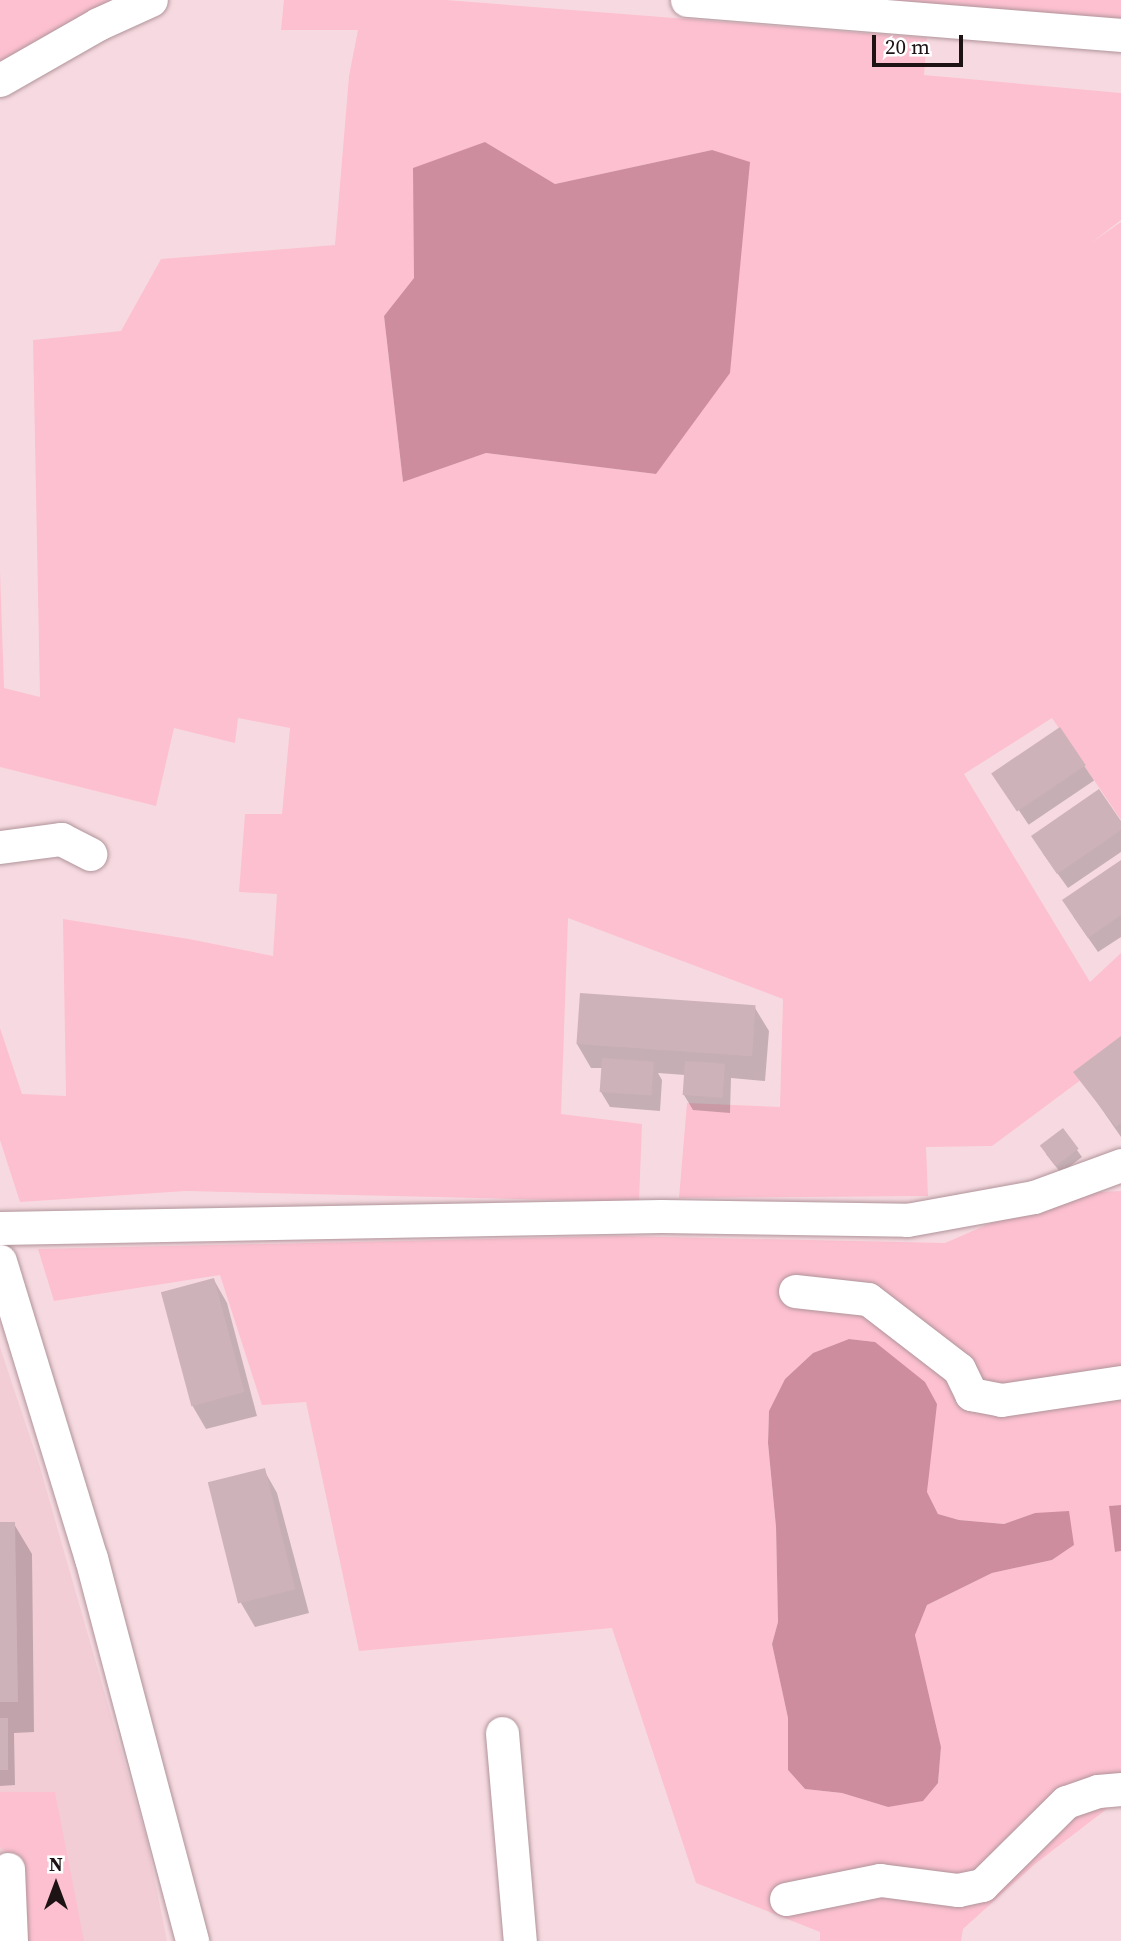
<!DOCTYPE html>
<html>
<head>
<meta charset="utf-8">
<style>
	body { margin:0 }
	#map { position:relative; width:1121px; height:1941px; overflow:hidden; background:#f7dae1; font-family:"Source Serif 4",serif }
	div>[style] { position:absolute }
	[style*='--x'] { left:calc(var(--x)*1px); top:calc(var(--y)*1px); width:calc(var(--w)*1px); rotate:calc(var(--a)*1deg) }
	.built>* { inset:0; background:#f2cdd6 }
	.green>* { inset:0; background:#fdc0d0 }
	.water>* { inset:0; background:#cd8d9f }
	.shadow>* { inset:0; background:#0003; transform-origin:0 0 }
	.building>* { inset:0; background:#ceb2b9; transform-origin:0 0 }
	.roads { filter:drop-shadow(0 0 2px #af949a) drop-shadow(0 0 2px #af949a) }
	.minor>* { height:33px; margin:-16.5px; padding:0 16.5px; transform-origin:16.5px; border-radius:16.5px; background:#fff }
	span { translate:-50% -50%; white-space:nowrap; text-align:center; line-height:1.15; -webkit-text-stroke:6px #fff; paint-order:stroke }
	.north { position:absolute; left:21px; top:1850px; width:70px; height:70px; -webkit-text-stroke:5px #fff; paint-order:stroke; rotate:0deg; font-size:19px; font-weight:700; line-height:28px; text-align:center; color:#1d1315 }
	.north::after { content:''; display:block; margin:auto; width:24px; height:32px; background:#1d1315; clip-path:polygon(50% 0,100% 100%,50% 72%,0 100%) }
	.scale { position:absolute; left:872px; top:35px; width:91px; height:32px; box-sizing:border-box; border:4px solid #1d1315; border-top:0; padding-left:9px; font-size:21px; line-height:24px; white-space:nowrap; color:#1d1315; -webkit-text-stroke:5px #fff; paint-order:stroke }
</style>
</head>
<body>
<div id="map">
	<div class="built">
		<div style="clip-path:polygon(0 1347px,39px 1464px,147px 1841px,167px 1941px,0 1941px)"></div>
	</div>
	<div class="green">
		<div style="clip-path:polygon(0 0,129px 0,0 67px)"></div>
		<div style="clip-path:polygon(evenodd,284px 0,446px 0,927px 38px,924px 75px,1121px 93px,1121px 220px,1091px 243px,1121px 222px,1121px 820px,1052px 718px,964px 774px,1090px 982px,1121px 953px,1121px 1050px,992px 1146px,926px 1147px,928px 1196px,679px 1198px,687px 1103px,780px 1107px,783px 999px,568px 918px,561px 1114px,642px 1124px,639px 1202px,186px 1191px,20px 1202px,0 1140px,0 1028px,22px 1094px,66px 1096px,63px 919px,189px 939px,273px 956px,277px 894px,239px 892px,245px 814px,282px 814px,290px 728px,238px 718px,235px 743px,174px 728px,156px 806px,0 767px,0 570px,4px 688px,40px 697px,33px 340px,121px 331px,161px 259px,335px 245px,349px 76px,358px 30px,281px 30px,284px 0,485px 142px,555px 184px,712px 150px,656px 474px,486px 453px,403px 482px,384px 316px,414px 278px,485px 142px)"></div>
		<div style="clip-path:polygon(791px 0,1121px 0,1121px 26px)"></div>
		<div style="clip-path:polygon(evenodd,1121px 1191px,1121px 1505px,1110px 1506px,1116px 1552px,1121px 1551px,1121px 1798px,1035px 1864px,963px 1929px,961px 1941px,820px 1941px,820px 1932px,696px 1883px,612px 1628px,359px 1651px,306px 1402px,262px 1405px,220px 1275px,54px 1301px,38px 1249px,618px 1236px,945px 1243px,1058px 1194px,1121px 1191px,849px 1339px,875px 1342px,929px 1459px,927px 1492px,938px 1514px,959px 1520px,1004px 1524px,1035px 1513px,1074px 1545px,1052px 1560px,992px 1573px,927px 1605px,915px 1635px,941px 1747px,938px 1783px,888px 1807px,842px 1793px,805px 1789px,788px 1770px,788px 1718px,772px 1644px,778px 1622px,776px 1527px,768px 1443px,769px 1411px,785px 1379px,813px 1353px,849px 1339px)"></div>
		<div style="clip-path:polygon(0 1792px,55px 1792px,84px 1941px,16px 1941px,8px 1853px,0 1847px)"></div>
	</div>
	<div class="water">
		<div style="clip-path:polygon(485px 142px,555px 184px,712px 150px,750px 162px,730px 373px,656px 474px,486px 453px,403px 482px,384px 316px,414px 278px,413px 168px)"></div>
		<div style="clip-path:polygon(849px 1339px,875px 1342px,925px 1382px,937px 1404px,927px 1492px,938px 1514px,959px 1520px,1004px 1524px,1035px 1513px,1069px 1511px,1074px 1545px,1052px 1560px,992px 1573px,927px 1605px,915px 1635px,941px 1747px,938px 1783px,923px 1801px,888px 1807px,842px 1793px,805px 1789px,788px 1770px,788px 1718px,772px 1644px,778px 1622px,776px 1527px,768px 1443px,769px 1411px,785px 1379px,813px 1353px)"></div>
		<div style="clip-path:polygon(1121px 1505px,1121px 1551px,1115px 1552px,1109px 1506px)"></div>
	</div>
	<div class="shadow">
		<div style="left:1060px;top:730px;width:61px;height:79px;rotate:56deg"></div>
		<div style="clip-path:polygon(1121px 824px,1121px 852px,1068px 888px,1042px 852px)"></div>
		<div style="clip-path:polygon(1121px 862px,1121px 937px,1098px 952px,1073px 916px)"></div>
		<div style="clip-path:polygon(755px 1008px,769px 1031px,765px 1081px,731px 1078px,730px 1113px,693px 1110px,684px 1095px,685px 1075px,658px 1073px,662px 1080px,660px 1111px,610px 1107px,601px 1092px,603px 1068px,591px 1068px,577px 1044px)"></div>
		<div style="clip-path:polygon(1121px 1038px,1121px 1137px,1076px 1072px)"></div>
		<div style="clip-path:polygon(1063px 1131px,1082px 1157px,1061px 1173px,1046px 1154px)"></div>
		<div style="clip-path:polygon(214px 1280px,227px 1303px,257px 1416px,206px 1429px,192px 1405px)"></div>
		<div style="clip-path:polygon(264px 1470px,277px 1493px,309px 1613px,255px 1627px,241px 1603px)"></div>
		<div style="clip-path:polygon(0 1524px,14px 1524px,32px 1554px,34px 1732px,14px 1733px,15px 1785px,0 1786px)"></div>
	</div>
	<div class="building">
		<div style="left:1060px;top:727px;width:46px;height:83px;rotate:56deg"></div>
		<div style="clip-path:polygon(1099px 789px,1121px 821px,1121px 830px,1057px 874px,1031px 836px)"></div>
		<div style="clip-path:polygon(1121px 860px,1121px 915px,1088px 938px,1062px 900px)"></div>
		<div style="left:580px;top:993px;width:176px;height:51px;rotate:4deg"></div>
		<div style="clip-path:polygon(1121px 1036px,1121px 1123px,1116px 1127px,1073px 1072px)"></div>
		<div style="left:602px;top:1058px;width:52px;height:34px;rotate:4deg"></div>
		<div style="left:685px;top:1061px;width:40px;height:34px;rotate:4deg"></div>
		<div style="left:1063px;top:1128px;width:26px;height:29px;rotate:53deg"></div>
		<div style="left:214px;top:1278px;width:118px;height:55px;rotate:75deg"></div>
		<div style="left:265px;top:1468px;width:125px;height:59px;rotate:76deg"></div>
		<div style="clip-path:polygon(0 1522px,15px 1522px,18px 1702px,0 1702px)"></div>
		<div style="left:0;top:1718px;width:8px;height:52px"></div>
	</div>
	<div class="roads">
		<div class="minor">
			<div style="--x:687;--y:0;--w:435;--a:4.6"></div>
			<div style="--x:0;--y:80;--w:113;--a:-29.7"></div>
			<div style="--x:98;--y:24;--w:58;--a:-24.4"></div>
			<div style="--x:0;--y:847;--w:62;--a:-7.5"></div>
			<div style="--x:61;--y:839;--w:33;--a:27"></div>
			<div style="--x:0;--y:1228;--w:661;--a:-1.04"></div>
			<div style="--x:661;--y:1216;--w:246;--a:0.9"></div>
			<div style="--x:907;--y:1220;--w:129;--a:-10.3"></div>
			<div style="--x:1034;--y:1197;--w:93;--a:-20.2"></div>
			<div style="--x:0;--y:1261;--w:311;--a:73"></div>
			<div style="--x:91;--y:1558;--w:396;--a:75.2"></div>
			<div style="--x:795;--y:1291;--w:73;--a:6.3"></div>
			<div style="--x:868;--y:1299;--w:115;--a:37.6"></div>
			<div style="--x:959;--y:1369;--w:28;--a:64"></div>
			<div style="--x:971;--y:1394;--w:31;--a:11"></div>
			<div style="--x:1001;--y:1400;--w:121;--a:-8.5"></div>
			<div style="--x:502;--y:1733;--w:209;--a:85.1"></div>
			<div style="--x:8;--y:1869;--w:72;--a:87.6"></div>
			<div style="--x:786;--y:1899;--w:96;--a:-11.4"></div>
			<div style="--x:880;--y:1880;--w:79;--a:7.3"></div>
			<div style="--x:958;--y:1890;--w:25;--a:-12"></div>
			<div style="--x:982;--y:1885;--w:118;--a:-44.7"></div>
			<div style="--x:1066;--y:1802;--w:34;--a:-19"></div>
			<div style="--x:1098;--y:1791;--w:23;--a:-5"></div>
		</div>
	</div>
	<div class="north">N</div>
	<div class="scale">20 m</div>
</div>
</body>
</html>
